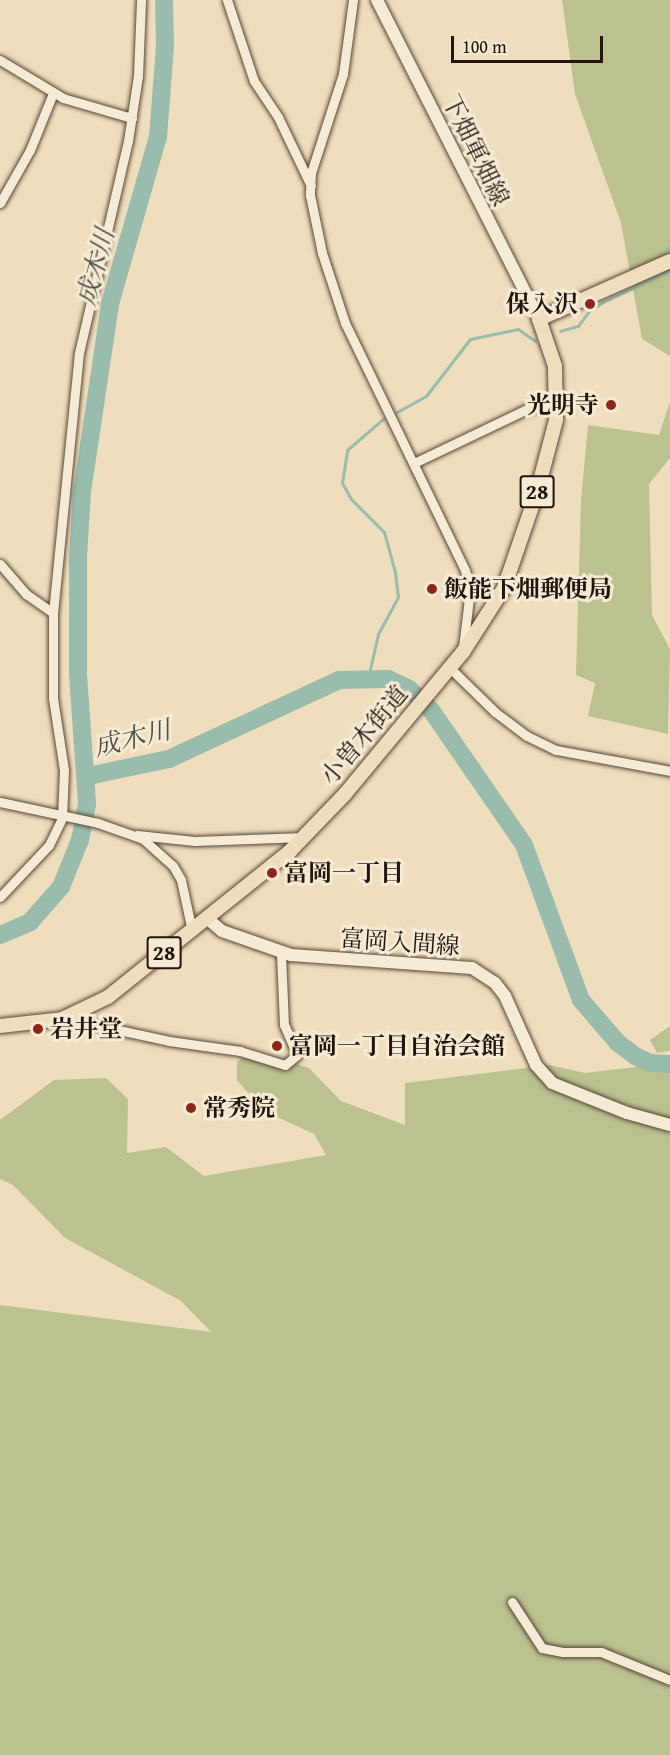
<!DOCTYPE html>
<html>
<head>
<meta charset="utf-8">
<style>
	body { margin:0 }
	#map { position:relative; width:670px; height:1755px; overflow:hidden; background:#efdebd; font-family:"Gentium Book Plus","Noto Serif JP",serif }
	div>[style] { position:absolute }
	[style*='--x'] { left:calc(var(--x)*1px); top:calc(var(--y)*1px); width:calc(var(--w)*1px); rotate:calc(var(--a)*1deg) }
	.green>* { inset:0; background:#bbc18f }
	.stream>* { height:3px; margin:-1.5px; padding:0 1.5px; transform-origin:1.5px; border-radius:1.5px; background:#9abcad }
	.river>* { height:18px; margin:-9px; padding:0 9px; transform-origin:9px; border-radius:9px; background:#9abcad }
	.roads { filter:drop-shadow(0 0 2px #584638) drop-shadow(0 0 2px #584638) }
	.minor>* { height:9px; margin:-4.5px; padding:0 4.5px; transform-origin:4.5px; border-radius:4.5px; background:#f5ead4 }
	.secondary>* { height:12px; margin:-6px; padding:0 6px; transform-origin:6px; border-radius:6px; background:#f5ead4 }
	.primary>* { height:14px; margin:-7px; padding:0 7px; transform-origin:7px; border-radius:7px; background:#efdebd }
	.dots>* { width:16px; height:16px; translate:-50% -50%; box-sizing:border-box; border:3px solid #f5ead4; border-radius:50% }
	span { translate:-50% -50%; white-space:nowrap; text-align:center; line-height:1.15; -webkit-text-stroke:6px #f5ead4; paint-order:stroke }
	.shield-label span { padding:2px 4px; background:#f5ead4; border:2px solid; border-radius:4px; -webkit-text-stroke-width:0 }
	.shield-label { font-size:22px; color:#25140c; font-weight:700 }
	.street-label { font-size:24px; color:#25140c }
	.poi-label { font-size:24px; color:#25140c; font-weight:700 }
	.right { translate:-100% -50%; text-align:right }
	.left { translate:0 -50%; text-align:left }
	.water-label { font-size:26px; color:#4e4f44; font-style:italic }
	.scale { position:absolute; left:451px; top:36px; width:152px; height:27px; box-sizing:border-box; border:3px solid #25140c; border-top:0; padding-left:8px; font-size:18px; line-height:21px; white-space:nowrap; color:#25140c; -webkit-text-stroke:4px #f5ead4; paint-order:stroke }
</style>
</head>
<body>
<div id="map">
	<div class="green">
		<div style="clip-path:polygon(562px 0,670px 0,670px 356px,642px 339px,621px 223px,575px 94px)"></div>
		<div style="clip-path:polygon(670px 402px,670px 458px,649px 484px,652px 615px,670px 649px,668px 734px,588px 716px,595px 683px,576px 675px,581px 500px,588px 425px,659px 435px)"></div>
		<div style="clip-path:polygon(670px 1026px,670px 1051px,657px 1053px,650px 1040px)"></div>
		<div style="clip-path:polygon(251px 1051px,309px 1068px,341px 1101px,405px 1125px,405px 1083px,549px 1065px,585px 1073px,636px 1067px,670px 1069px,670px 1755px,0 1755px,0 1305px,211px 1332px,181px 1301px,65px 1238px,13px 1185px,0 1179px,0 1120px,54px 1080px,106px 1078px,128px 1099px,127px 1153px,166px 1147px,204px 1176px,326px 1155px,314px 1134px,264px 1111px,237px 1080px,237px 1062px)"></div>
	</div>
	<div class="stream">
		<div style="--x:667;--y:249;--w:4;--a:-45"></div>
		<div style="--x:560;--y:331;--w:19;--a:-16"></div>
		<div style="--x:578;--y:326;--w:19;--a:-54"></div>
		<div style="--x:589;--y:311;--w:17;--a:-33"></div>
		<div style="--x:603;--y:302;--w:74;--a:-25.5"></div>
		<div style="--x:397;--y:412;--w:33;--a:-29"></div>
		<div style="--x:426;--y:396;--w:72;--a:-52.3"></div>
		<div style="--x:470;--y:339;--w:49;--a:-11.8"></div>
		<div style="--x:518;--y:329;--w:21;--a:35"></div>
		<div style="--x:368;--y:678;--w:45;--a:-77.2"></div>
		<div style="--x:378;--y:634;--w:42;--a:-61.6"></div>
		<div style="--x:398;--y:597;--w:25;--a:-97"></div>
		<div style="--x:395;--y:572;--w:41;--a:-105.4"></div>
		<div style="--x:384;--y:532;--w:47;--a:-135"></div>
		<div style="--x:351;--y:499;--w:18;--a:-119"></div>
		<div style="--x:342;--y:483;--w:33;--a:-81"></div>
		<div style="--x:347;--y:450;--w:48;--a:-40.7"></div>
	</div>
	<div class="river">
		<div style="--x:88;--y:776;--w:83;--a:-11.9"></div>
		<div style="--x:169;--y:759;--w:187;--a:-24.9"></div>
		<div style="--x:339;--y:680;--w:49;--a:-1.2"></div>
		<div style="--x:388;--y:679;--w:23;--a:25"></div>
		<div style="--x:409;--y:689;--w:30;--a:44"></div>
		<div style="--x:431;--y:710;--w:164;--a:55.4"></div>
		<div style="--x:524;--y:845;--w:165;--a:69.8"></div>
		<div style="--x:581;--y:1000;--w:57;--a:49.3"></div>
		<div style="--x:618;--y:1043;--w:21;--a:37"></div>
		<div style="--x:635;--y:1056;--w:17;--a:25"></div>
		<div style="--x:650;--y:1063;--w:20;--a:3"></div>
		<div style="--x:0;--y:935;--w:33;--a:-23"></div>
		<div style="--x:30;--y:922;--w:47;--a:-48.5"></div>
		<div style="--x:61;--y:887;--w:51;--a:-68"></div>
		<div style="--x:80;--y:840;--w:38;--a:-79"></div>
		<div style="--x:87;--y:803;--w:129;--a:-94"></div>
		<div style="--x:78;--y:674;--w:117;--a:-90"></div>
		<div style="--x:78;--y:557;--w:65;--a:-86.5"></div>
		<div style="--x:82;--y:492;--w:190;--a:-81.5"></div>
		<div style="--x:110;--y:304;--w:174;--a:-74"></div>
		<div style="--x:158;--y:137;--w:91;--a:-85.6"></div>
		<div style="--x:165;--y:46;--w:46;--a:-91.2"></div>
	</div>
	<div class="roads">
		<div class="minor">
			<div style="--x:227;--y:0;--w:85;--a:71.6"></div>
			<div style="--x:254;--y:81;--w:43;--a:56.3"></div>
			<div style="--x:278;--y:117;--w:76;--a:64.4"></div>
			<div style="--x:353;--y:0;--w:75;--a:97.7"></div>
			<div style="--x:343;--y:74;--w:104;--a:107.9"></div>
			<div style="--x:311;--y:173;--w:22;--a:93"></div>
			<div style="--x:310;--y:195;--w:59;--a:78.3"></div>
			<div style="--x:322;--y:253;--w:74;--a:71.8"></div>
			<div style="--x:345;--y:323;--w:275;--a:64.1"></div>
			<div style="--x:465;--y:570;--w:21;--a:76"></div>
			<div style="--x:470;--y:590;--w:58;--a:96.9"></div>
			<div style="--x:0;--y:60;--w:74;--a:31.1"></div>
			<div style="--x:63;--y:98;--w:72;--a:16.2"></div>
			<div style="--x:0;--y:203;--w:61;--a:-60.5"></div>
			<div style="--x:30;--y:150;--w:61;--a:-68"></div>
			<div style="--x:414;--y:463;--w:125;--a:-25.5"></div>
			<div style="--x:527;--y:409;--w:31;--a:-17"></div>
			<div style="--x:0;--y:564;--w:40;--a:49"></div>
			<div style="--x:26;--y:594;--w:33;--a:35"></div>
			<div style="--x:53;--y:613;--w:261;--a:-84.3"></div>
			<div style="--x:79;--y:353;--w:218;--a:-77"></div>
			<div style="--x:128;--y:141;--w:66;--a:-81.3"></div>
			<div style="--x:138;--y:76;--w:76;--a:-87.7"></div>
			<div style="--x:450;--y:668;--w:63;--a:44.4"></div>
			<div style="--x:495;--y:712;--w:40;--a:37"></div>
			<div style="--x:527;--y:736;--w:32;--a:26"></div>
			<div style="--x:556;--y:750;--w:116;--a:10.4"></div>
			<div style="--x:0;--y:802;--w:100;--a:12.1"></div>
			<div style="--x:98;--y:823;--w:48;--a:19.6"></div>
			<div style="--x:143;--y:839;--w:40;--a:42"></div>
			<div style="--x:173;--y:866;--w:16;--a:60"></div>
			<div style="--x:181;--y:880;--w:52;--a:77.8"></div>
			<div style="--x:137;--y:835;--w:58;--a:5.9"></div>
			<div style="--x:195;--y:841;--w:110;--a:-2.1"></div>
			<div style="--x:0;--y:897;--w:71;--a:-46.7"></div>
			<div style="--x:49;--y:845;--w:30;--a:-64"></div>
			<div style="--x:62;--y:818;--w:48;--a:-87.6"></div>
			<div style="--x:64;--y:770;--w:73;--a:-98.7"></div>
			<div style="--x:53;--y:698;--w:85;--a:-90"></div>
			<div style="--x:75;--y:1015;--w:10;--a:45"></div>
			<div style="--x:82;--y:1022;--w:89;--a:12.3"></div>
			<div style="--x:169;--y:1041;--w:72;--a:8"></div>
			<div style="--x:240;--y:1051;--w:47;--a:17.3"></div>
			<div style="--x:285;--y:1065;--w:16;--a:-40"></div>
			<div style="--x:297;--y:1055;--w:33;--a:-113"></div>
			<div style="--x:284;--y:1025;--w:72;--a:-92.4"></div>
			<div style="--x:512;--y:1602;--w:55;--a:56.9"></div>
			<div style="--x:542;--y:1648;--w:21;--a:11"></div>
			<div style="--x:563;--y:1652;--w:38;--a:0"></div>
			<div style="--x:601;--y:1652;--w:74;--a:22.1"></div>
		</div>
		<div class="secondary">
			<div style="--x:377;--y:0;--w:358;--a:63.1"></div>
			<div style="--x:208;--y:919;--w:18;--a:41"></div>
			<div style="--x:222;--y:931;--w:73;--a:19.2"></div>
			<div style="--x:291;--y:955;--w:181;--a:4.1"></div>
			<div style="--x:472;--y:968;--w:27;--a:33"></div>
			<div style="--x:495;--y:983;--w:16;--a:52"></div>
			<div style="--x:505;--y:996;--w:76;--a:65.8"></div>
			<div style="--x:536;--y:1065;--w:24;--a:48"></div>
			<div style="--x:552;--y:1083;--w:81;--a:21.8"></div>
			<div style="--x:627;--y:1113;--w:45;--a:15.6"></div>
		</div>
		<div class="primary">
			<div style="--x:0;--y:1026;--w:62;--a:-6.4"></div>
			<div style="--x:62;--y:1019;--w:51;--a:-25.6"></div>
			<div style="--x:108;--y:997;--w:233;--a:-38.7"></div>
			<div style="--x:290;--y:851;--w:79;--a:-46"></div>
			<div style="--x:345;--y:794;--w:185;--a:-50.3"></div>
			<div style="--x:463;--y:652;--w:76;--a:-57.4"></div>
			<div style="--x:504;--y:588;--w:102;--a:-71"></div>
			<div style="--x:537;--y:492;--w:74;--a:-75.2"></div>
			<div style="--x:556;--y:420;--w:54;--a:-91.1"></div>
			<div style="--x:555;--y:366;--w:50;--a:-108.8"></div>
			<div style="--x:539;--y:319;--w:143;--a:-23.9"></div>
		</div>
	</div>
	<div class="dots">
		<div style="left:590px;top:304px;background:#8f2418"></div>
		<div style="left:611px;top:405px;background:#8f2418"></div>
		<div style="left:432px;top:589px;background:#8f2418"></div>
		<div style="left:272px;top:873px;background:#8f2418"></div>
		<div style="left:38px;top:1029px;background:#8f2418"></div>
		<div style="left:277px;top:1046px;background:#8f2418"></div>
		<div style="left:191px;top:1108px;background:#8f2418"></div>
	</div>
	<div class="shield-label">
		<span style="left:537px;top:492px">28</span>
		<span style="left:164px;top:953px">28</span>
	</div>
	<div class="street-label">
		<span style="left:476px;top:150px;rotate:64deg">下畑軍畑線</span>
		<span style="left:364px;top:735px;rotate:-50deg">小曽木街道</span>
		<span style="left:400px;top:942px;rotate:4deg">富岡入間線</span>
	</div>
	<div class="poi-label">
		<span class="right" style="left:578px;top:304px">保入沢</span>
		<span class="right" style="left:599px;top:405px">光明寺</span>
		<span class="left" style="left:444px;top:589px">飯能下畑郵便局</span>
		<span class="left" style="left:284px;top:873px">富岡一丁目</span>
		<span class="left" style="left:50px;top:1029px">岩井堂</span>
		<span class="left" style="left:289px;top:1046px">富岡一丁目自治会館</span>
		<span class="left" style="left:203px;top:1108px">常秀院</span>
	</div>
	<div class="water-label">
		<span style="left:95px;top:267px;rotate:-75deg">成木川</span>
		<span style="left:132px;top:738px;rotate:-14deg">成木川</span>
	</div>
	<div class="scale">100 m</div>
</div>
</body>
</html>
